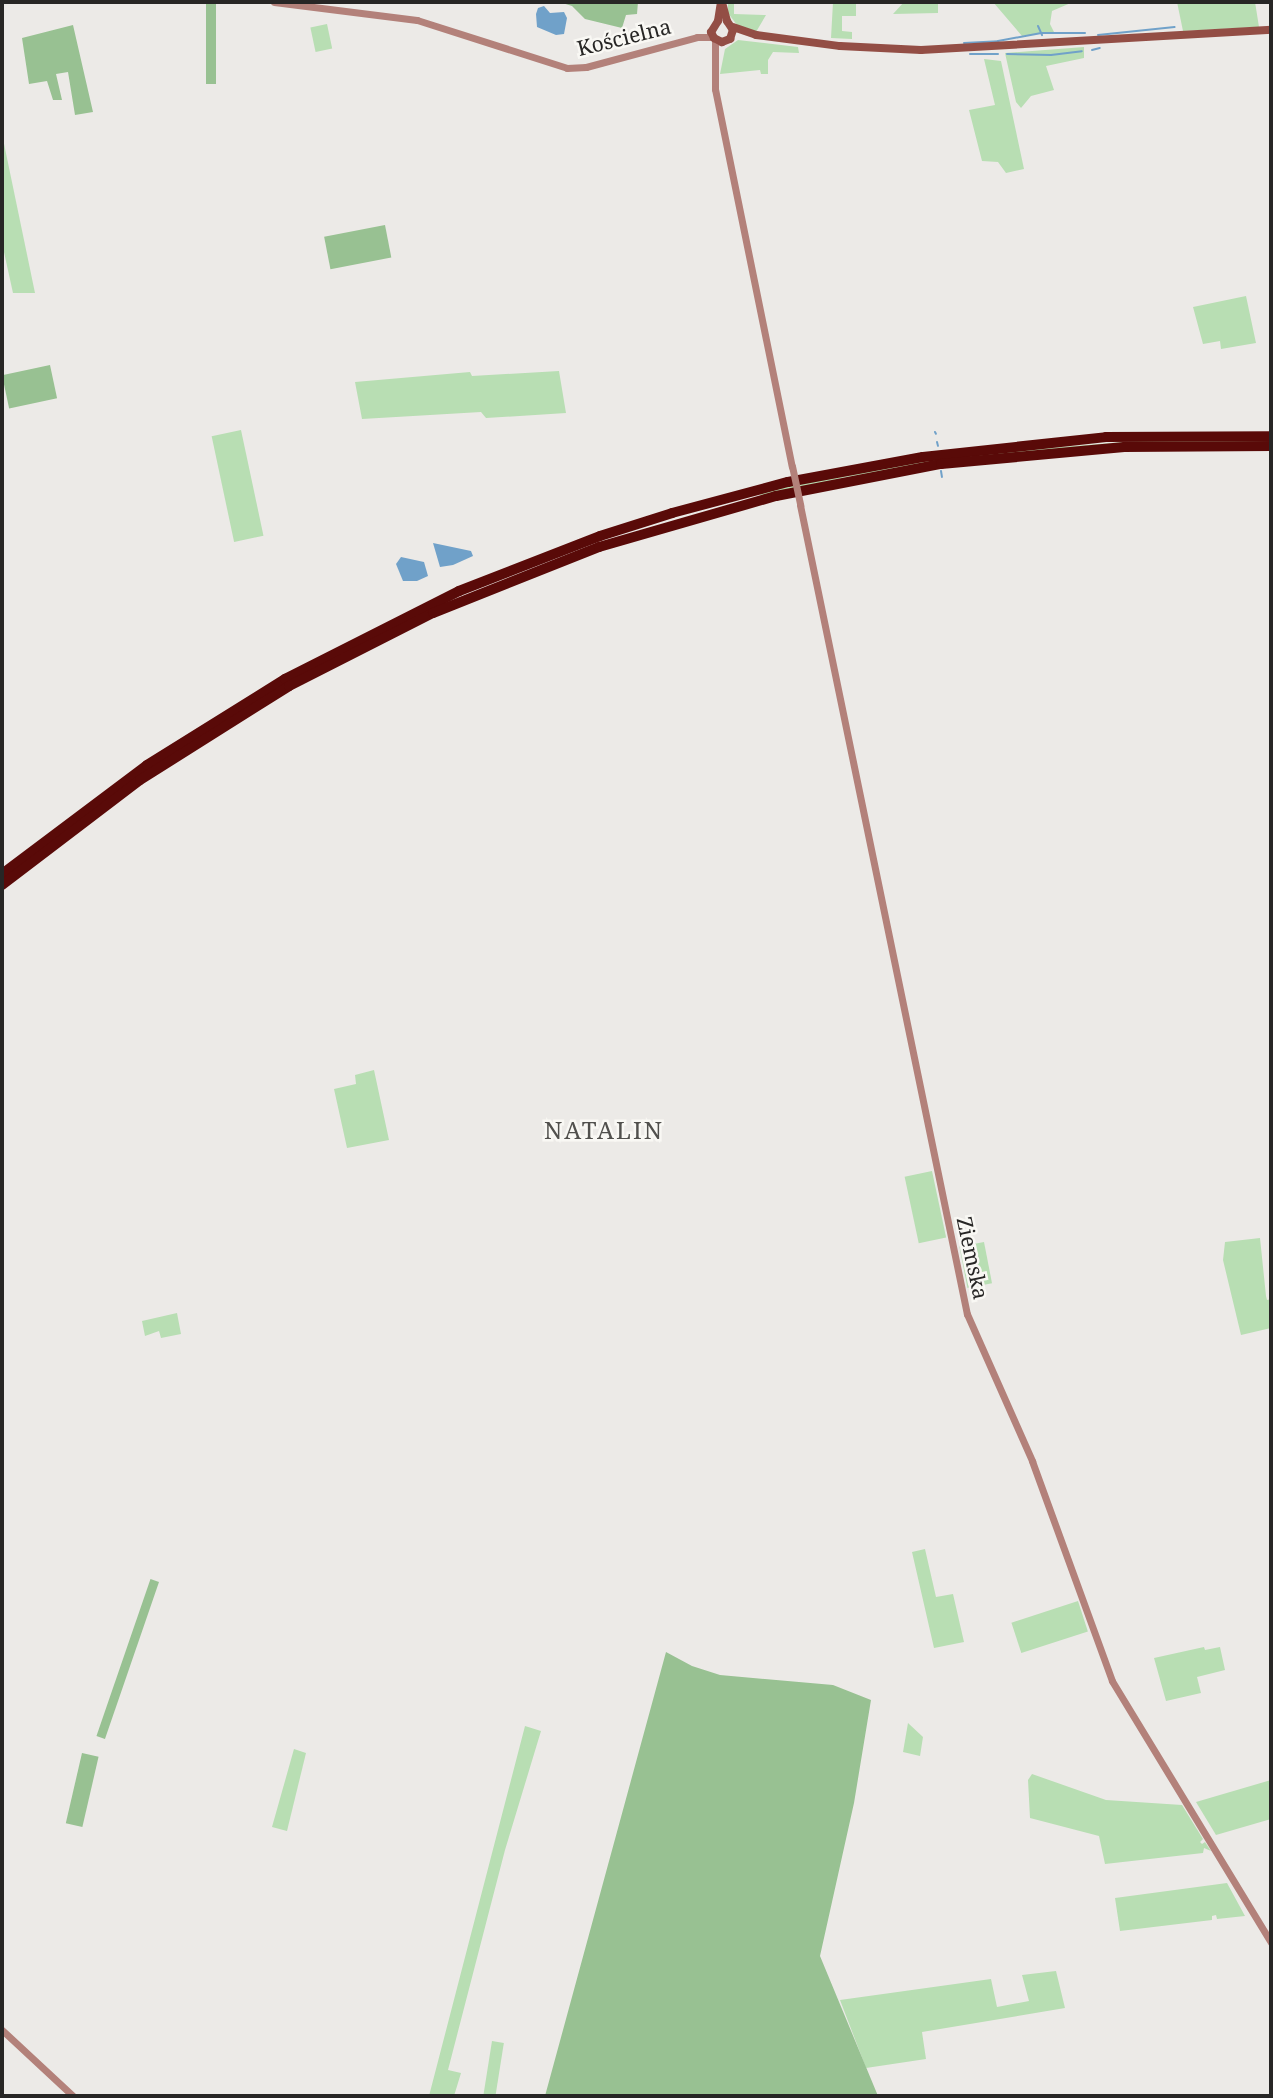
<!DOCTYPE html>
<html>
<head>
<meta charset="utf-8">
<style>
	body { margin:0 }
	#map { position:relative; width:1273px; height:2098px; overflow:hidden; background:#eceae7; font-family:"Noto Serif",serif }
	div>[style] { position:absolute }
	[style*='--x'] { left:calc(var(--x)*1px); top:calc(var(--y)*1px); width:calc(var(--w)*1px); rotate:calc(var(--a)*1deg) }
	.green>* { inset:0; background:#b8deb3; transform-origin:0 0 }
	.forest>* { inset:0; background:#98c192; transform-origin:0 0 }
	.water>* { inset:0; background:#70a1c9 }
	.stream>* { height:2px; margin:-1px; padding:0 1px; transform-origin:1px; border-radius:1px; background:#70a1c9 }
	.tertiary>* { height:7px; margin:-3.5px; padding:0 3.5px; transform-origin:3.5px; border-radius:3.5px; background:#b3817a }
	.secondary>* { height:8px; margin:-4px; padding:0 4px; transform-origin:4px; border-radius:4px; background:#934e45 }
	.motorway>* { height:10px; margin:-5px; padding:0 5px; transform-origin:5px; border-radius:5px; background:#590a08 }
	.tertiary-bridge>* { height:7px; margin:-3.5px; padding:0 3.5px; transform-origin:3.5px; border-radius:3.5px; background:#b3817a }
	span { translate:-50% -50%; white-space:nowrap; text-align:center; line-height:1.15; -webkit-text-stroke:5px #f9f8f4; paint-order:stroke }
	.street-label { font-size:21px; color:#272625 }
	.quarter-label { font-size:24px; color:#51504d; letter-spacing:2px }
	.frame { position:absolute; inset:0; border:4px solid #272625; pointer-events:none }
</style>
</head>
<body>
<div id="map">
	<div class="green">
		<div style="clip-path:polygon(728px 2px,734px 2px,734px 14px,766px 15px,756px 32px,737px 25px,728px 13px)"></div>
		<div style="clip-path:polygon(833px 2px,856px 2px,856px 16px,842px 16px,842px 31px,852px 32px,852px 39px,831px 38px)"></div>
		<div style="clip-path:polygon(904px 2px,938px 2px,938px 13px,893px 14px)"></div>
		<div style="clip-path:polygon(993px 2px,1073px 2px,1052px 11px,1050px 24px,1054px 32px,1022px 36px)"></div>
		<div style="clip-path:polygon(1177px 2px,1255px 2px,1259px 27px,1183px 31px)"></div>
		<div style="left:327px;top:24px;width:25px;height:17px;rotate:78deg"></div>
		<div style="clip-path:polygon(738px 40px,798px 47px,799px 53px,773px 52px,768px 60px,768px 74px,761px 74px,760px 70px,720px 74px,725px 49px)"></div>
		<div style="clip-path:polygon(1084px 47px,1084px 58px,1046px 66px,1054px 90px,1031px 96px,1021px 108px,1016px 102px,1005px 53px)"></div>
		<div style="clip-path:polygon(984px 59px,1001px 61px,1024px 169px,1006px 173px,998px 162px,982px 161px,969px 110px,995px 105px)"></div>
		<div style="clip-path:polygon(2px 134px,35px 293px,13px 293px,2px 243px)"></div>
		<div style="clip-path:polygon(1246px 296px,1256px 343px,1221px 349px,1220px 341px,1203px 344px,1193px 307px)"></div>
		<div style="clip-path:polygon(559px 371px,566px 413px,486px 418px,481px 412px,362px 419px,355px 382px,470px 372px,472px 376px)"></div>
		<div style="left:241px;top:430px;width:108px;height:30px;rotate:78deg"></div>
		<div style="clip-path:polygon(1162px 439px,1271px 440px,1271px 444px,970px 458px,846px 477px,761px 497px,760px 493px,846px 474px,970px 454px)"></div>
		<div style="clip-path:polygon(374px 1070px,389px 1140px,347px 1148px,334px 1089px,356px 1084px,355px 1075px)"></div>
		<div style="left:932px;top:1171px;width:68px;height:28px;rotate:78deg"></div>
		<div style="clip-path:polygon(1260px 1238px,1266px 1296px,1267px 1300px,1271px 1299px,1271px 1328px,1241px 1335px,1223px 1260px,1225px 1242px)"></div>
		<div style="left:984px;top:1242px;width:42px;height:25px;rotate:79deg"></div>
		<div style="clip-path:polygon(177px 1313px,181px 1334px,161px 1338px,159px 1331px,145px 1336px,142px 1321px)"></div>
		<div style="clip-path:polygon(925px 1549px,936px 1597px,953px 1594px,964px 1642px,934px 1648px,912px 1552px)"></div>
		<div style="left:1078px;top:1601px;width:32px;height:70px;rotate:72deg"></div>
		<div style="clip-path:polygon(1204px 1647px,1205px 1650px,1220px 1647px,1225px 1670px,1197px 1677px,1201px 1693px,1166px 1701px,1154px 1658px)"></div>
		<div style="clip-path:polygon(908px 1723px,923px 1737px,920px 1756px,903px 1752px)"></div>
		<div style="clip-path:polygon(525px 1726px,541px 1731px,505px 1850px,448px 2070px,461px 2073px,454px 2096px,429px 2096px)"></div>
		<div style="clip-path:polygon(294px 1749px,306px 1753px,287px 1831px,272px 1827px)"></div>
		<div style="clip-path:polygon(1032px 1774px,1106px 1800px,1182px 1805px,1203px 1839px,1200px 1842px,1202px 1844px,1205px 1842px,1211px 1851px,1204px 1848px,1203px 1853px,1105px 1864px,1099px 1836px,1030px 1818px,1028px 1780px)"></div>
		<div style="clip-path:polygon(1271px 1780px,1271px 1819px,1216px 1835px,1196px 1802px)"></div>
		<div style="clip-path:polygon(1227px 1883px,1245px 1916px,1217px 1919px,1216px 1915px,1212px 1916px,1212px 1920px,1120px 1931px,1115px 1898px)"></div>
		<div style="clip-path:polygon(1056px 1971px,1065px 2008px,922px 2032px,926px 2059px,866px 2068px,840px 2000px,991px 1979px,997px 2007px,1029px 2001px,1022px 1975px)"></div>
		<div style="left:492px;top:2041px;width:12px;height:57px;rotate:9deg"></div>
	</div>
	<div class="forest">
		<div style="clip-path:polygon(559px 2px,638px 2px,637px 14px,626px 15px,622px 28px,585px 19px,572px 6px)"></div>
		<div style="left:206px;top:4px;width:10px;height:80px"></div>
		<div style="clip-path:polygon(73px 25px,93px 112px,75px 115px,68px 72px,56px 74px,62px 100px,53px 100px,47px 81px,29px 84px,22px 38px)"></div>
		<div style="left:385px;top:225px;width:33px;height:62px;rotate:79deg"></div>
		<div style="left:50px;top:365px;width:34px;height:49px;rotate:78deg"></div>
		<div style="left:159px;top:1582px;width:166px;height:9px;rotate:109deg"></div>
		<div style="clip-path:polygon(666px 1652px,692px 1666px,720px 1675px,833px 1685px,871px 1700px,854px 1803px,820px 1956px,878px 2096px,545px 2096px)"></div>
		<div style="left:82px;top:1753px;width:17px;height:72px;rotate:13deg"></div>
	</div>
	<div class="water">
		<div style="clip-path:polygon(544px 6px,550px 13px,564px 12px,567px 18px,564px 34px,556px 35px,537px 27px,536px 14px,538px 8px)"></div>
		<div style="clip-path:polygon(433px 543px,471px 551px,473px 556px,453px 565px,440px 567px)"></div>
		<div style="clip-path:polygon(401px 557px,424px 562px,428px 576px,417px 581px,403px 581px,396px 564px)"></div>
	</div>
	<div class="stream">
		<div style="--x:1038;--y:26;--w:10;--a:66"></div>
		<div style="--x:1098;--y:35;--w:77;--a:-5.9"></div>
		<div style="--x:964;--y:43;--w:34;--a:-3"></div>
		<div style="--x:998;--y:41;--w:44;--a:-10.5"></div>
		<div style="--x:1041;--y:33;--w:44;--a:0"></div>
		<div style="--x:1092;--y:50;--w:8;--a:-14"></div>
		<div style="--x:970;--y:54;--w:28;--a:0"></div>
		<div style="--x:1007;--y:54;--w:44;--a:1.3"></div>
		<div style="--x:1051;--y:55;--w:31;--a:-7"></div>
		<div style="--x:935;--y:432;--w:2;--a:63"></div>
		<div style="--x:937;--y:442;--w:4;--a:76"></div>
		<div style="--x:941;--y:471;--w:6;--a:81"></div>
	</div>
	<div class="tertiary">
		<div style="--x:274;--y:2;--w:144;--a:7.2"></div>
		<div style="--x:417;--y:20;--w:157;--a:17.7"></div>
		<div style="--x:567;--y:68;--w:19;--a:-3"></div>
		<div style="--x:586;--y:67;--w:115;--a:-15.1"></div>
		<div style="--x:697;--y:37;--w:15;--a:0"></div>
		<div style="--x:715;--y:40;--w:49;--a:90"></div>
		<div style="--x:715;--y:89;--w:385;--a:78.5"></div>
		<div style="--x:800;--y:505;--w:826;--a:78.34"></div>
		<div style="--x:967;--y:1314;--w:161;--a:66.1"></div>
		<div style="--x:1032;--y:1461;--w:234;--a:70"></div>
		<div style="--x:1112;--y:1681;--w:306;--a:58.7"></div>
		<div style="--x:2;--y:2030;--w:97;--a:42.9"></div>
	</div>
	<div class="secondary">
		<div style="--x:721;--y:2;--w:19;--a:99"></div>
		<div style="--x:718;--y:21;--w:13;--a:122"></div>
		<div style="--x:711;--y:32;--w:7;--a:63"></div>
		<div style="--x:714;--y:38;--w:9;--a:27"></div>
		<div style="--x:722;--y:42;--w:9;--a:-21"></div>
		<div style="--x:730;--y:39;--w:9;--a:-72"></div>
		<div style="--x:733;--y:30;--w:11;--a:-124"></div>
		<div style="--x:727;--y:21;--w:20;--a:-105"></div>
		<div style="--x:733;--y:27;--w:24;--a:19"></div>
		<div style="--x:756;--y:35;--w:85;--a:7.5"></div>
		<div style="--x:840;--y:46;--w:81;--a:2.8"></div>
		<div style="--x:921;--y:50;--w:351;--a:-3.3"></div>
	</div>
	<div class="motorway">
		<div style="--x:2;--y:874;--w:181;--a:-36.9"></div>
		<div style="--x:147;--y:765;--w:163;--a:-31.9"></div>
		<div style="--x:285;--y:679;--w:195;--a:-26.8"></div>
		<div style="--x:459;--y:591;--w:151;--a:-21.3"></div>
		<div style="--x:600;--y:536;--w:76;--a:-17.7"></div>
		<div style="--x:672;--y:513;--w:120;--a:-15"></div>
		<div style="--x:788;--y:482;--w:137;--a:-10.5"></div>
		<div style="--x:923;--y:457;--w:184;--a:-6.2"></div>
		<div style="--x:1106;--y:437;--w:165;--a:-0.3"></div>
		<div style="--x:2;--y:885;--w:173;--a:-37.3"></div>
		<div style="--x:140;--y:780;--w:176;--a:-32.2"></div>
		<div style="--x:289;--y:686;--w:161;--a:-26.9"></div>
		<div style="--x:433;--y:613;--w:179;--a:-21.7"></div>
		<div style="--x:599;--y:547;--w:184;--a:-16.1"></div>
		<div style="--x:776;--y:496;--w:168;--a:-11"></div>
		<div style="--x:941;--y:464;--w:184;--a:-5.3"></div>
		<div style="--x:1124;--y:447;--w:147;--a:-0.4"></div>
	</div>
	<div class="tertiary-bridge">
		<div style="--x:792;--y:466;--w:40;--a:78"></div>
	</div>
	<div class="street-label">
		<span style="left:624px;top:37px;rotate:-14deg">Kościelna</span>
		<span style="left:973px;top:1258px;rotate:78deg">Ziemska</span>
	</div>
	<div class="quarter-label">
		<span style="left:604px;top:1130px">NATALIN</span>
	</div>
	<div class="frame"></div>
</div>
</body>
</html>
